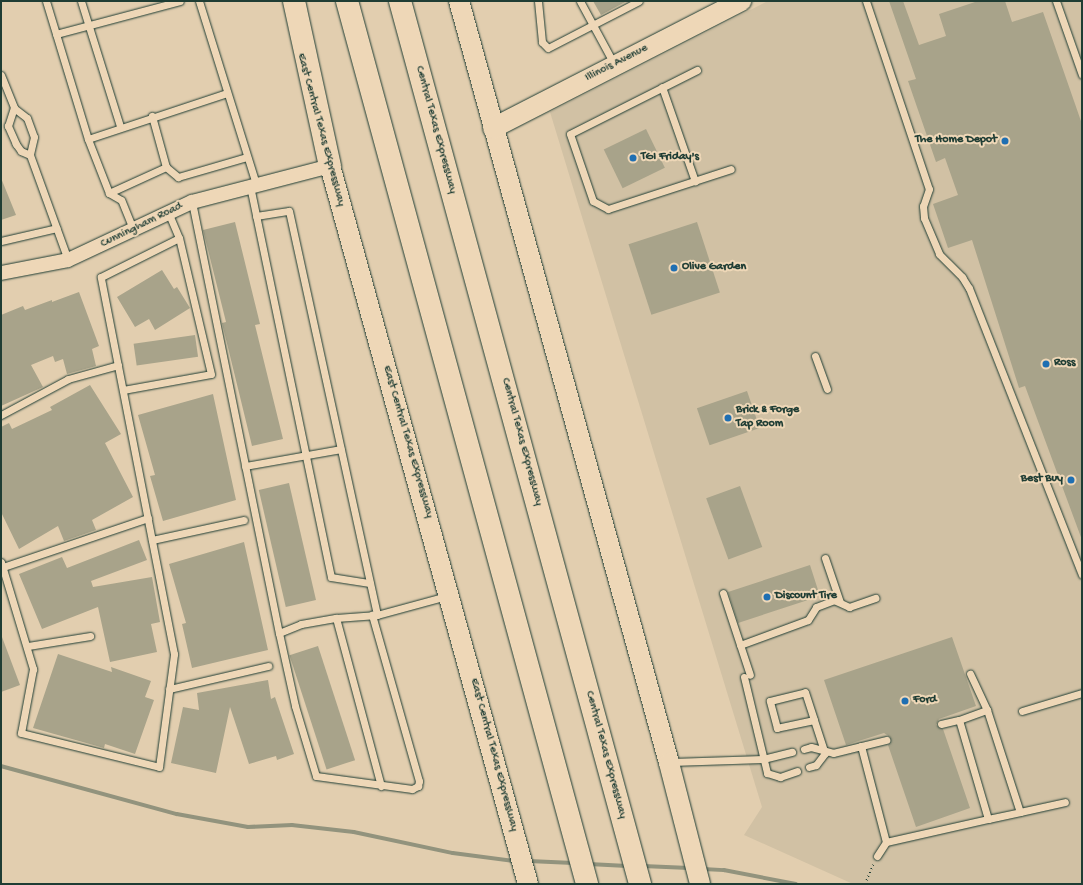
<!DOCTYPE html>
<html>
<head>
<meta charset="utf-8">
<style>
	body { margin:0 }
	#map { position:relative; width:1083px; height:885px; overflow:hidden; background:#e2ceaf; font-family:"Gochi Hand",sans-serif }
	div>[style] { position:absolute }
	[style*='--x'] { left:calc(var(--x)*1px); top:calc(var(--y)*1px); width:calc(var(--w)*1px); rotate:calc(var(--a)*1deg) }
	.built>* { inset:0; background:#d1c1a4 }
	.stream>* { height:3.5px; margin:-1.75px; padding:0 1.75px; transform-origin:1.75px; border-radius:1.75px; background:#92937d }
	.building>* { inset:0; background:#a8a38a; transform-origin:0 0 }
	.path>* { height:2px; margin-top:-1px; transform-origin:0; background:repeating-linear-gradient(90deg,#1f3d34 0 1px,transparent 0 4px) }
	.roads { filter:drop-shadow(0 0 1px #1f3d34) drop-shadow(0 0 1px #1f3d34) }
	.lane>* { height:7px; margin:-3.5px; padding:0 3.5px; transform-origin:3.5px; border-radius:3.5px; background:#eed7b7 }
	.street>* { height:14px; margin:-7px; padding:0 7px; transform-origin:7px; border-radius:7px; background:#eed7b7 }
	.secondary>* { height:20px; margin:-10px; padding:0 10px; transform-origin:10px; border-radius:10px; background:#eed7b7 }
	.highway>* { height:22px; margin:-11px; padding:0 11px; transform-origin:11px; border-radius:11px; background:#eed7b7 }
	.dots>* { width:11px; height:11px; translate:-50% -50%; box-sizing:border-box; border:2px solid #eed7b7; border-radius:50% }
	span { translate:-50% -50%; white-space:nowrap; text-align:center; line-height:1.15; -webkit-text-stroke:4px #eed7b7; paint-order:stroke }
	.street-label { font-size:12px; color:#1f3d34 }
	.poi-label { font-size:12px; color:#1f3d34; font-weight:700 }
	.right { translate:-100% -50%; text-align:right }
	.left { translate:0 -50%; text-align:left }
	.frame { position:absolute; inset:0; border:2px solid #1f3d34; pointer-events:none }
</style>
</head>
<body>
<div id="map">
	<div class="built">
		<div style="clip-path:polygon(768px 1px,1082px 1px,1082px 884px,853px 884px,744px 835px,762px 807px,550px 112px)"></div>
	</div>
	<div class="stream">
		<div style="--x:1;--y:766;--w:182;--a:15.3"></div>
		<div style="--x:177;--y:814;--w:72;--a:10.4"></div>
		<div style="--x:248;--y:827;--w:44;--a:-2.6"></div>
		<div style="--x:292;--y:825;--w:62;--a:6.4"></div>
		<div style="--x:354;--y:832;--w:101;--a:12"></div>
		<div style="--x:453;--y:853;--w:63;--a:7.4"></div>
		<div style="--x:529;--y:861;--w:44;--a:2.6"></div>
		<div style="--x:589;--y:864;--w:38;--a:3"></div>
		<div style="--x:643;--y:866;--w:46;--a:2.5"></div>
		<div style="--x:703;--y:869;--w:21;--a:3"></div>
		<div style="--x:724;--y:870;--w:73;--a:11"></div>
	</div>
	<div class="building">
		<div style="clip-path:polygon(593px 1px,627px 1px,601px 15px)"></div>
		<div style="clip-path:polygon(889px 1px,903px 1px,919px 45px,946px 36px,939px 14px,978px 1px,1005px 1px,1012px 22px,1043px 12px,1082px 124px,1082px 540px,1025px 386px,1019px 388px,972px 240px,948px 248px,933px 204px,958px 195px,945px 158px,936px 162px,908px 81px,916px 79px)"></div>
		<div style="left:646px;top:129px;width:43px;height:47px;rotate:64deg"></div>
		<div style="clip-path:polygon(1px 178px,16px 215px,1px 220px)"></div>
		<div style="clip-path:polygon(235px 222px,260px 324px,255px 325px,283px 439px,252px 446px,222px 323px,226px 322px,203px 230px)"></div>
		<div style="left:697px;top:222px;width:74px;height:72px;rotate:72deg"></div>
		<div style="clip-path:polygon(162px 270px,174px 289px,177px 287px,190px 308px,155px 330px,149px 319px,135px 327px,117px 297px)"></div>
		<div style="clip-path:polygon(79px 292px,99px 346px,92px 349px,96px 366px,67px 374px,63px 359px,55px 362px,53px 356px,31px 365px,43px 387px,1px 406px,1px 315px,23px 306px,25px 310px,52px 300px,52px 302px)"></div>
		<div style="left:195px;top:335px;width:22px;height:62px;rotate:82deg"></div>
		<div style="clip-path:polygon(90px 385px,121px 434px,105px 443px,133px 497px,92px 520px,96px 530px,64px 541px,58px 526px,19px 549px,1px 512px,1px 427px,9px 423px,12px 429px,52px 410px,50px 407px)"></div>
		<div style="left:747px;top:391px;width:39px;height:53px;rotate:71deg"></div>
		<div style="clip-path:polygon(213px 394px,236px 500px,163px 521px,150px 476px,155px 475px,138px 415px)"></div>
		<div style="left:289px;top:483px;width:120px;height:31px;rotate:77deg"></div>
		<div style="left:740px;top:486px;width:65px;height:36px;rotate:70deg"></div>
		<div style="clip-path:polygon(139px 540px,147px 560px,91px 581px,93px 587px,152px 577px,160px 622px,151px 624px,157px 652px,110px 662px,98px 607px,42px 629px,19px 574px,62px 557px,67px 568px)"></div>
		<div style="clip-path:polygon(244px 542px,268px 650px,192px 668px,182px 624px,186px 623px,169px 564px)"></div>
		<div style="clip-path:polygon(810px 565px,818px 590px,806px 594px,808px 600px,738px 623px,728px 592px)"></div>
		<div style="clip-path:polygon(2px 637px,20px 685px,1px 692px,1px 638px)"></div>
		<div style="clip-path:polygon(952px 637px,976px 706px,939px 719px,936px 725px,943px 729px,970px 808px,916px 827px,888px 745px,891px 741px,890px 737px,884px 733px,846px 745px,824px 680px)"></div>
		<div style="left:318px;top:646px;width:120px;height:30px;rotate:72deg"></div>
		<div style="clip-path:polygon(58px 654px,112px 672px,111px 667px,151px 681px,145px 697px,154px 700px,135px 754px,105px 744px,104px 748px,33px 728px)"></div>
		<div style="clip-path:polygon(268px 680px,271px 699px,275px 697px,294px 754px,277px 760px,276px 756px,249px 764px,230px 707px,216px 773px,171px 763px,183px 707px,199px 710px,197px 693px)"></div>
	</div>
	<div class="path">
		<div style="--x:865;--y:884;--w:21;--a:-67"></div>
	</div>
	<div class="roads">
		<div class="lane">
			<div style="--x:46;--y:1;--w:144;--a:73.1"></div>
			<div style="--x:81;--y:1;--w:131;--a:72.7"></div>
			<div style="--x:199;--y:1;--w:192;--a:72.7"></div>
			<div style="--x:538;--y:1;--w:41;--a:84.4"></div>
			<div style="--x:542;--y:42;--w:8;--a:45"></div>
			<div style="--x:548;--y:48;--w:102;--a:-27.3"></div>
			<div style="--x:580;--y:1;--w:72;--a:61.6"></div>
			<div style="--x:866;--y:1;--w:198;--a:71.5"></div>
			<div style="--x:929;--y:189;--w:18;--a:109"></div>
			<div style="--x:923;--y:206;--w:12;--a:85"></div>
			<div style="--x:924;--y:218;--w:39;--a:67"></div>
			<div style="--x:939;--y:254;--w:33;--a:45"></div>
			<div style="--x:962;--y:277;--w:13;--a:58"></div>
			<div style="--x:969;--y:288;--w:308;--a:68.5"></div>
			<div style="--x:1056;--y:1;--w:78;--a:70.6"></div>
			<div style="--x:56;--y:34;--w:128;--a:-14.9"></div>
			<div style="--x:697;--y:70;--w:142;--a:153.3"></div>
			<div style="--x:570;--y:134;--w:71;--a:71.1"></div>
			<div style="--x:593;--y:201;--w:17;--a:28"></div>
			<div style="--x:608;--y:209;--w:129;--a:-18"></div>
			<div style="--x:1;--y:75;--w:35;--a:68"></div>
			<div style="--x:14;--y:108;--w:16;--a:38"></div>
			<div style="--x:27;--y:118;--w:20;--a:70"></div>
			<div style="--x:34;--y:137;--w:18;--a:103"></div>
			<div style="--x:30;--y:155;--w:10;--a:-156"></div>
			<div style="--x:21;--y:151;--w:9;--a:-126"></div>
			<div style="--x:16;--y:144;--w:20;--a:-114"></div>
			<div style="--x:8;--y:126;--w:19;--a:-72"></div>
			<div style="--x:662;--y:87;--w:100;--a:70.7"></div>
			<div style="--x:30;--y:155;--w:112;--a:70.1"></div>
			<div style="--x:166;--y:167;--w:16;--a:40"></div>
			<div style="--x:178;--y:177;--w:72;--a:-16.2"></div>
			<div style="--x:250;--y:186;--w:399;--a:78.3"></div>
			<div style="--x:331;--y:577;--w:39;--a:9"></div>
			<div style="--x:109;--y:193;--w:63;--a:-24.5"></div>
			<div style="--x:166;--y:167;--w:53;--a:-105.4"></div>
			<div style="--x:192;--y:202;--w:440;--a:78.6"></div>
			<div style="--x:279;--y:633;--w:75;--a:77.6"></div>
			<div style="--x:295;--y:706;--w:73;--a:73.3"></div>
			<div style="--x:316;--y:776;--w:97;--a:7.7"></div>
			<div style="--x:412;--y:789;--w:7;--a:-27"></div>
			<div style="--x:418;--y:786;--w:5;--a:-79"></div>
			<div style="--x:419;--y:781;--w:173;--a:-105.8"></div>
			<div style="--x:256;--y:216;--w:33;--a:-9"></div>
			<div style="--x:289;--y:211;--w:413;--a:77.7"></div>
			<div style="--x:133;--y:229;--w:31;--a:-112"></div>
			<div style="--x:121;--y:200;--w:14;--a:-150"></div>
			<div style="--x:109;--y:193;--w:58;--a:-111.3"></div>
			<div style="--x:88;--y:139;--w:146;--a:-18.3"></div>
			<div style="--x:1;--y:241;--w:57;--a:-13.1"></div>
			<div style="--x:815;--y:356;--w:35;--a:70"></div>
			<div style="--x:123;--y:390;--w:89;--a:-10.3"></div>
			<div style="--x:211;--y:374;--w:140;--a:-103.2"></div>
			<div style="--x:179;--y:238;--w:28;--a:-113"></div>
			<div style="--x:1;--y:415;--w:76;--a:-28.2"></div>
			<div style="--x:68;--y:379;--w:52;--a:-15.6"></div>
			<div style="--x:245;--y:466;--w:97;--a:-10"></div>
			<div style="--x:152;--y:540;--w:94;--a:-12.3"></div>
			<div style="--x:825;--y:558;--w:46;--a:71.2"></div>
			<div style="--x:1;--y:562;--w:112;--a:73.3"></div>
			<div style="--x:33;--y:669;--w:65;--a:100.6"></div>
			<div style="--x:21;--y:733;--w:142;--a:13.8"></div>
			<div style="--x:159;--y:767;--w:114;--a:-82.4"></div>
			<div style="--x:174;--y:654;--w:384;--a:-101"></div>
			<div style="--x:101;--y:277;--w:87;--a:-26.6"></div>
			<div style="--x:3;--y:567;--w:153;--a:-18.7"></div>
			<div style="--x:723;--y:593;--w:86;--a:71.8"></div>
			<div style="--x:336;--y:618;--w:174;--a:75"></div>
			<div style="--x:279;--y:633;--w:24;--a:-22"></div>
			<div style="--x:301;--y:624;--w:36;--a:-10"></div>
			<div style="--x:336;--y:618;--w:41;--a:-4.2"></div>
			<div style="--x:377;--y:615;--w:73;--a:-15.2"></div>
			<div style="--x:740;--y:645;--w:72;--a:-20.2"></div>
			<div style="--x:808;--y:620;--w:15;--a:-58"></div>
			<div style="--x:816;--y:607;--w:19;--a:-21"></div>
			<div style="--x:834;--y:600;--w:17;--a:25"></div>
			<div style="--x:849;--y:607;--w:28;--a:-19"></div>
			<div style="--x:28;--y:646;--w:63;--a:-9.2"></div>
			<div style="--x:744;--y:677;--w:99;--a:76.5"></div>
			<div style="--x:767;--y:773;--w:14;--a:17"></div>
			<div style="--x:780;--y:777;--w:18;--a:-19"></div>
			<div style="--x:169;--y:689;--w:102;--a:-13.1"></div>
			<div style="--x:987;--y:710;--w:107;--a:72.1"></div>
			<div style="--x:1020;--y:812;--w:46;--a:-12.5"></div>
			<div style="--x:1022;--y:711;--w:63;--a:-16.7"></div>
			<div style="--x:814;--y:720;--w:38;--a:168"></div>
			<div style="--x:777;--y:728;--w:28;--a:-105"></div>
			<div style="--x:770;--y:701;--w:36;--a:-14"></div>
			<div style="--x:805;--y:692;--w:29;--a:72"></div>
			<div style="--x:814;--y:720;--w:35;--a:72"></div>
			<div style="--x:941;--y:724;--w:18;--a:-13"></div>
			<div style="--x:861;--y:746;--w:99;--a:75.4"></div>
			<div style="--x:886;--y:842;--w:105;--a:-12.7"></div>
			<div style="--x:988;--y:819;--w:103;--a:-106.3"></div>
			<div style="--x:959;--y:720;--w:30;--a:-20"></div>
			<div style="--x:987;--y:710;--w:40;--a:-115"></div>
			<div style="--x:804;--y:749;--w:7;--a:-16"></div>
			<div style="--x:811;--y:747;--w:23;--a:15"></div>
			<div style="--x:833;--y:753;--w:55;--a:-13.8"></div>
			<div style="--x:671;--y:762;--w:92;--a:-1.9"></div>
			<div style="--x:763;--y:759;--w:30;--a:-14"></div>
			<div style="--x:809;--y:767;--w:7;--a:-16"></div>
			<div style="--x:816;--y:765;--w:15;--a:-53"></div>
			<div style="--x:988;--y:819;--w:33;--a:-12"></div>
			<div style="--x:877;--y:856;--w:17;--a:-57"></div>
		</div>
		<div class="street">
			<div style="--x:1;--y:273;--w:68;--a:-11"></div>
			<div style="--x:68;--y:260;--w:137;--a:-25.1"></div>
			<div style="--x:192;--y:202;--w:143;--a:-14.6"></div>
		</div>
		<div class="secondary">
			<div style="--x:459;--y:1;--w:790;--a:74.59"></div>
			<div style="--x:669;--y:763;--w:125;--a:75.6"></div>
			<div style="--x:493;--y:128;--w:279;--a:-27.1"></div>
			<div style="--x:326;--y:151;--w:760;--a:74.59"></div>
		</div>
		<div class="highway">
			<div style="--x:294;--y:1;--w:169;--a:77.7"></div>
			<div style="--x:347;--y:1;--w:915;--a:74.79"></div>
			<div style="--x:400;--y:1;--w:915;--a:74.79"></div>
		</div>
	</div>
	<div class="dots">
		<div style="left:1005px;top:141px;background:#1f6fb2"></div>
		<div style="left:633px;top:158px;background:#1f6fb2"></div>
		<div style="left:674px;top:268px;background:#1f6fb2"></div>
		<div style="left:1046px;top:364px;background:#1f6fb2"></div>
		<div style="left:728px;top:418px;background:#1f6fb2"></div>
		<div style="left:1071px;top:480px;background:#1f6fb2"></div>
		<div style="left:767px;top:597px;background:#1f6fb2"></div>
		<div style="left:905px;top:701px;background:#1f6fb2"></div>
	</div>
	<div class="street-label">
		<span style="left:617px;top:64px;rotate:-27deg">Illinois Avenue</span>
		<span style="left:320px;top:130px;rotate:75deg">East Central Texas Expressway</span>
		<span style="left:435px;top:130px;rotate:75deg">Central Texas Expressway</span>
		<span style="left:142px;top:226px;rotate:-26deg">Cunningham Road</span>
		<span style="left:407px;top:442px;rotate:74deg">East Central Texas Expressway</span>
		<span style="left:521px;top:442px;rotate:75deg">Central Texas Expressway</span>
		<span style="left:493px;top:755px;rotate:75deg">East Central Texas Expressway</span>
		<span style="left:605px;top:755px;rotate:75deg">Central Texas Expressway</span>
	</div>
	<div class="poi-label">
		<span class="right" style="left:997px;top:141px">The Home Depot</span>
		<span class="left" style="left:641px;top:158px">TGI Friday's</span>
		<span class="left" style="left:682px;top:268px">Olive Garden</span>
		<span class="left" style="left:1054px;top:364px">Ross</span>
		<span class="left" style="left:736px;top:418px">Brick &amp; Forge<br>Tap Room</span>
		<span class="right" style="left:1063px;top:480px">Best Buy</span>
		<span class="left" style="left:775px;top:597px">Discount Tire</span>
		<span class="left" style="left:913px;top:701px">Ford</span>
	</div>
	<div class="frame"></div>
</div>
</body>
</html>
